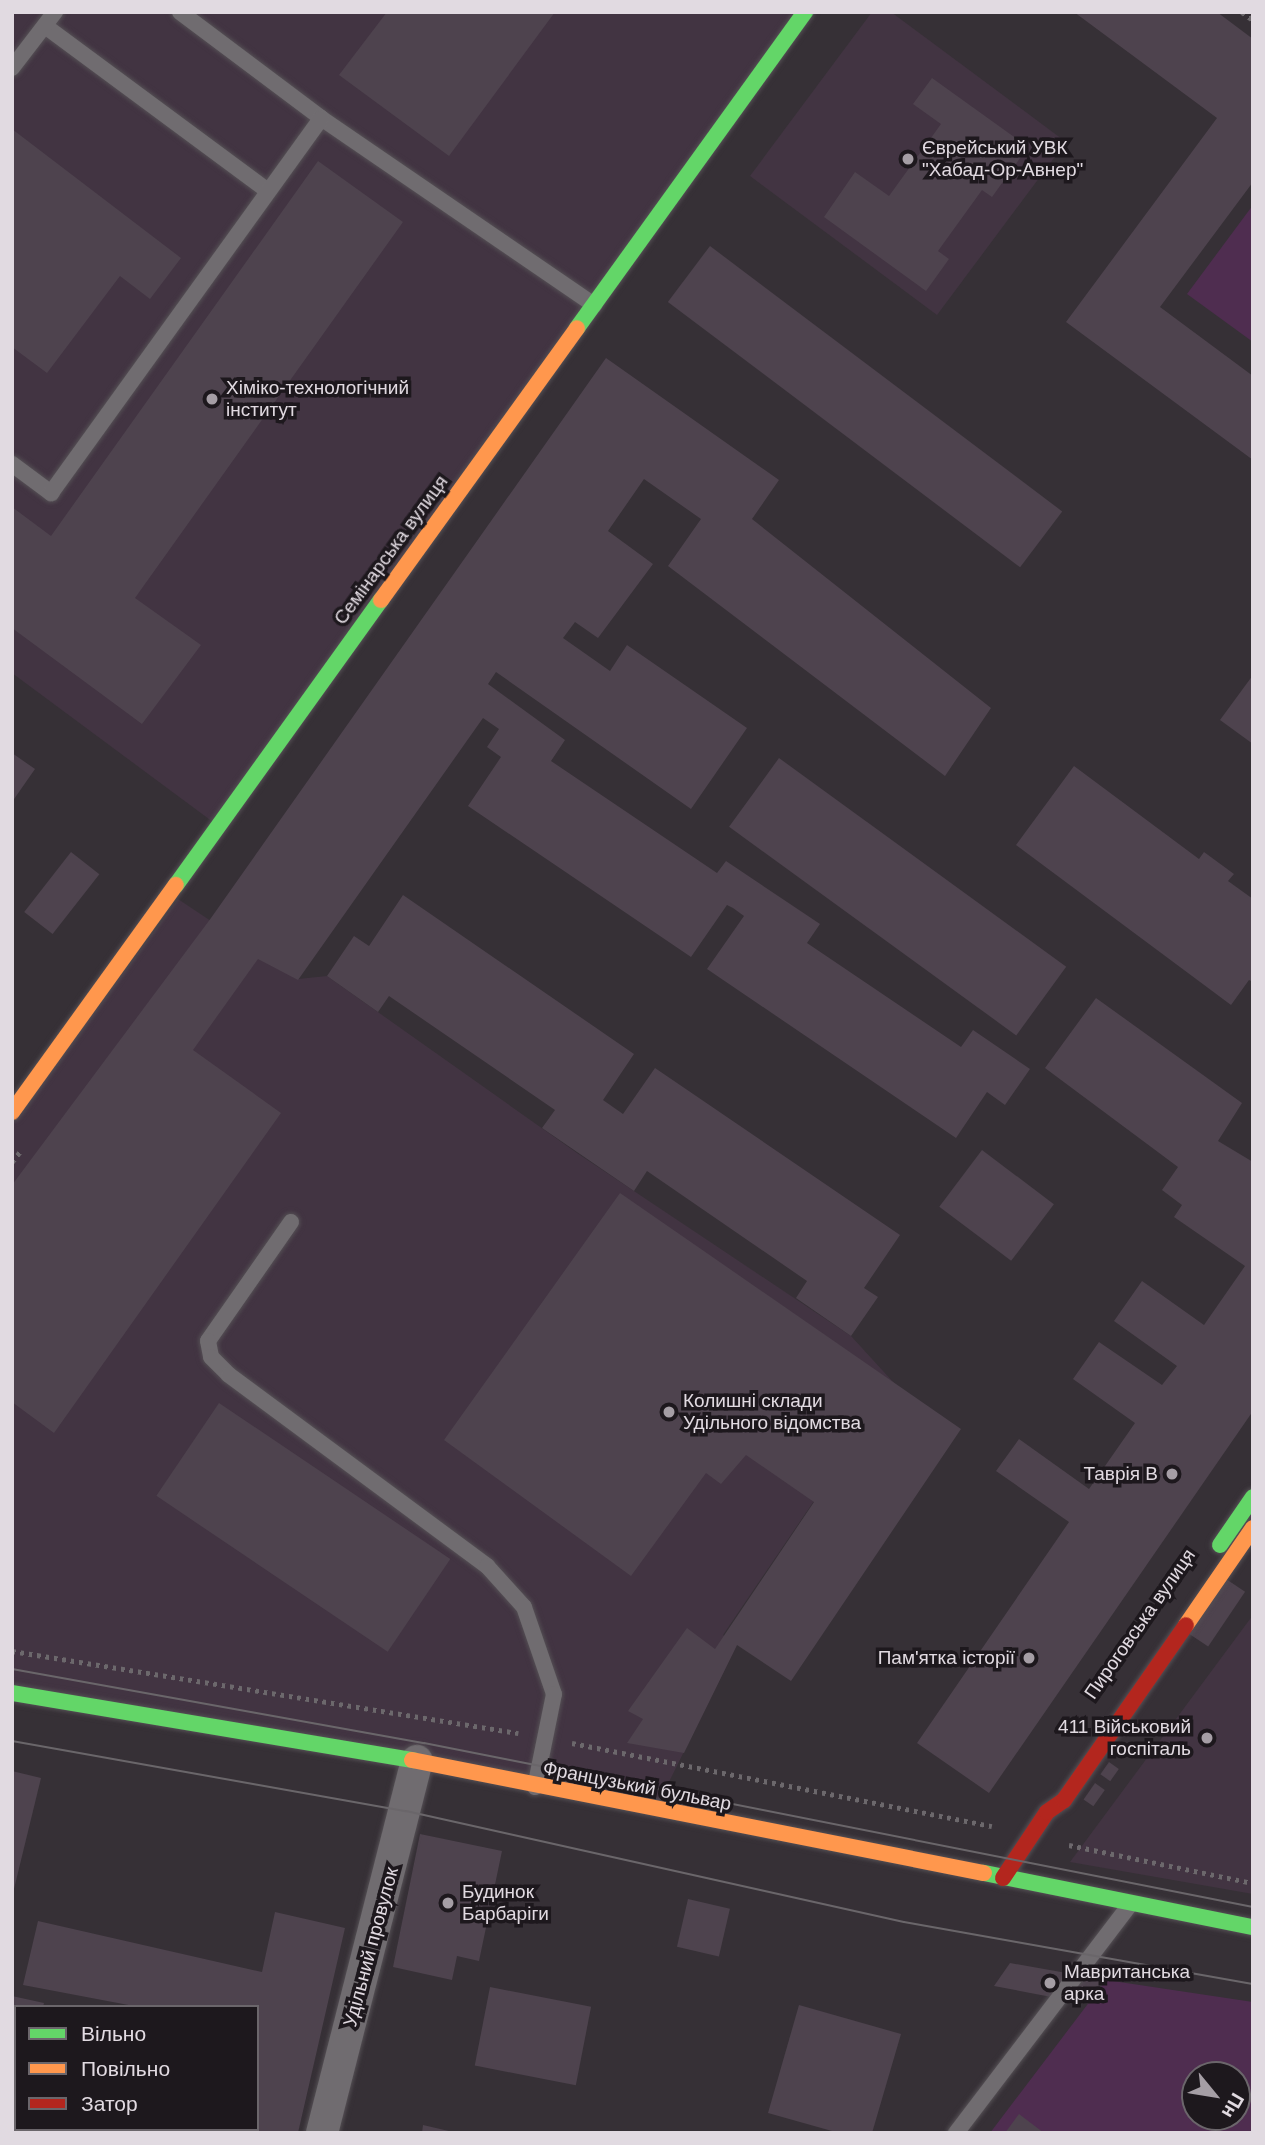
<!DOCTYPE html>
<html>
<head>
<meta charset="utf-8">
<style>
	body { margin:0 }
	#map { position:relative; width:1265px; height:2145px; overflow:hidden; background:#363036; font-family:Helvetica,sans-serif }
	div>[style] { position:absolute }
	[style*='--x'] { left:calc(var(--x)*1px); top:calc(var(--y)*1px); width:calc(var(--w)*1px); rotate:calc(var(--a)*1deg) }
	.built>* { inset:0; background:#423442 }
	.green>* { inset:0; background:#4f2d50 }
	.building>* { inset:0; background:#4e434e; transform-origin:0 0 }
	.path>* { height:4.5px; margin-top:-2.25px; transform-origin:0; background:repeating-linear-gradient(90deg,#6c686c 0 3.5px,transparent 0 8.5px) }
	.roads { filter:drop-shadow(0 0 2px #544f54) drop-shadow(0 0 2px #544f54) }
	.lane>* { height:16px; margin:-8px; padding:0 8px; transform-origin:8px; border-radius:8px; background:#706c70 }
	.street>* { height:32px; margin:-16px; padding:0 16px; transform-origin:16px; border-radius:16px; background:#706c70 }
	.fast>* { height:16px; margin:-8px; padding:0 8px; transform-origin:8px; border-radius:8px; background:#63d668 }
	.slow>* { height:16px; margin:-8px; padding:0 8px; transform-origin:8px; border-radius:8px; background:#ff974d }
	.jam>* { height:16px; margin:-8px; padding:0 8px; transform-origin:8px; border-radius:8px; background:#b3261e }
	.tram>* { height:2px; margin:-1px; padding:0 1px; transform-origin:1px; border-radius:1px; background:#6a666a }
	.dots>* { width:19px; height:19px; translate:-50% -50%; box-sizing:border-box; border:4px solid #1d181d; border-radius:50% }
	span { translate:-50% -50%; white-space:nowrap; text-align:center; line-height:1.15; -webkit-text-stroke:7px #1d181d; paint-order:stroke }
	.poi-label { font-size:19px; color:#e1dae1 }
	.left { translate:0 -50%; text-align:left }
	.right { translate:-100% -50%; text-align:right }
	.street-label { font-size:19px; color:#e1dae1 }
	.frame { position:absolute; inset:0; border:14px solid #e1dae1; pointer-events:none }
	.legend { position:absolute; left:14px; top:2005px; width:245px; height:126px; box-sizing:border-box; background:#1d181d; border:2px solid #6b666b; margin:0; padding:9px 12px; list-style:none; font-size:21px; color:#e1dae1 }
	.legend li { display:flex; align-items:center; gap:14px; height:35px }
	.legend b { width:35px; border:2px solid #6b666b }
	.north { position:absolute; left:1181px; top:2061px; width:70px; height:70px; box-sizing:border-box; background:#1d181d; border:2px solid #6b666b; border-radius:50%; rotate:120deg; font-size:19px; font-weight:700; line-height:28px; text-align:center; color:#e1dae1 }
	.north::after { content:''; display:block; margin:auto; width:24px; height:32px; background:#a59ea5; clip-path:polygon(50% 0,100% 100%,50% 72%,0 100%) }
</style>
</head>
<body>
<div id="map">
	<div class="built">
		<div style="clip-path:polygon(12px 12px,801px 12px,217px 825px,12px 673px)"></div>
		<div style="clip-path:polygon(872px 12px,891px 12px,1066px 142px,937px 315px,750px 176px)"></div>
		<div style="clip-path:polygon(178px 899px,298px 979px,327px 976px,577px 1153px,851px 1336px,894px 1383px,723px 1635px,737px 1645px,658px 1804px,12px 1693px,12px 1123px)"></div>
		<div style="clip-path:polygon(1253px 1615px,1253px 1894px,1070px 1862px)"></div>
	</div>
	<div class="green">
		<div style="clip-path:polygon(1253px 205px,1253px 342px,1187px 294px)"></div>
		<div style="clip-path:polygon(evenodd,1106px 1980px,1253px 2002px,1253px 2133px,990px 2133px,1106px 1980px,1195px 2075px,1237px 2075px,1237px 2117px,1195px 2117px,1195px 2075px)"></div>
	</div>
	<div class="building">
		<div style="clip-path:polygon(387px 12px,555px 12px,449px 156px,339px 75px)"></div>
		<div style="clip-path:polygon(1074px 12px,1217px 12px,1253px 39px,1253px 182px,1160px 307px,1253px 376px,1253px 460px,1066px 322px,1217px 118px)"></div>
		<div style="clip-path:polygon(932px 78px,1028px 147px,992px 197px,982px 190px,938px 251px,949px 259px,926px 291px,824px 217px,855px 172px,889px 196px,941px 124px,913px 104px)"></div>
		<div style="clip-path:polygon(12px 129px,181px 258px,150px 299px,120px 276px,47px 373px,12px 347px)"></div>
		<div style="clip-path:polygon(318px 161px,403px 222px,135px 598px,201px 645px,142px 724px,12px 628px,12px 507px,51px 536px)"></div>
		<div style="left:710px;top:246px;width:441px;height:70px;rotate:37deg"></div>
		<div style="clip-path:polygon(606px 358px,779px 480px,752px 519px,991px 708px,945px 776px,668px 566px,701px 519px,644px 479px,608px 531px,653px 564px,598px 638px,575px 622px,563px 638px,610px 671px,627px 645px,747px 728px,691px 809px,496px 672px,488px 684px,565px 740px,551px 761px,717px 873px,726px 861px,820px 924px,807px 943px,961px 1047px,973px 1030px,1030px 1069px,1005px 1105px,987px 1092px,956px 1138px,707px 969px,744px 916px,733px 908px,727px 905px,691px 957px,468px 806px,501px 757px,487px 747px,499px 729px,483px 718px,298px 980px,258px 959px,193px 1050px,281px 1113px,54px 1433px,12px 1402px,12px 1185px,211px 918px)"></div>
		<div style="clip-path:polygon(1253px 675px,1253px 744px,1220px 720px)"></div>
		<div style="clip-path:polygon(12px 753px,35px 769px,12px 802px)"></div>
		<div style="left:779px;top:758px;width:355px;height:85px;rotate:36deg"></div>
		<div style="clip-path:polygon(1074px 766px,1199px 859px,1204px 852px,1234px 874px,1228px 881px,1253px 899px,1253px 982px,1249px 980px,1231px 1005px,1016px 845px)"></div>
		<div style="left:71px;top:852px;width:36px;height:76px;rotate:38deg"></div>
		<div style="clip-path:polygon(403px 895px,634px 1054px,603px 1100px,623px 1114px,655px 1068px,900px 1235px,864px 1288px,878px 1297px,851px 1336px,796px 1298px,807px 1281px,647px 1171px,634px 1191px,542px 1128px,555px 1110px,389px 996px,378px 1012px,327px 976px,354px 936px,369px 946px)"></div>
		<div style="clip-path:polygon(1096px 998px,1242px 1103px,1218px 1141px,1253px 1162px,1253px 1411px,989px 1793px,917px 1743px,1069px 1522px,996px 1471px,1019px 1439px,1089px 1489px,1135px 1423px,1073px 1379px,1099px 1342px,1162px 1385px,1177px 1366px,1114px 1321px,1142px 1281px,1204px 1325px,1245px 1266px,1174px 1217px,1182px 1205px,1162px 1190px,1178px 1167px,1045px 1068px)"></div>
		<div style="left:982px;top:1150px;width:90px;height:71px;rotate:37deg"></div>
		<div style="clip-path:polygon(620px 1193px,961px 1429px,791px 1681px,737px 1645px,684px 1753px,627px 1743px,643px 1719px,628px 1711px,687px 1628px,715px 1649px,814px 1502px,746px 1455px,721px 1484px,706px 1473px,631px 1576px,444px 1440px)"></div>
		<div style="left:219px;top:1403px;width:279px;height:112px;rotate:34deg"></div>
		<div style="left:1226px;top:1579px;width:23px;height:66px;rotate:34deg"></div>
		<div style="left:1109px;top:1762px;width:12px;height:15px;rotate:35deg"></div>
		<div style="clip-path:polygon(12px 1771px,41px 1778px,13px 1893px,12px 1893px)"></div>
		<div style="left:1095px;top:1783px;width:12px;height:20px;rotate:35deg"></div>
		<div style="clip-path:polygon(420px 1834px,502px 1851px,479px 1961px,457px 1956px,452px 1980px,393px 1967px)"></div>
		<div style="left:688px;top:1899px;width:43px;height:49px;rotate:13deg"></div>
		<div style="clip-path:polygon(275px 1912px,345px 1928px,298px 2133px,228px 2133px,257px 2129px,257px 2007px,139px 2007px,23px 1985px,38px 1921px,262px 1972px)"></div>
		<div style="clip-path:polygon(1010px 1963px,1106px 1980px,1088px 2004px,994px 1986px)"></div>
		<div style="left:490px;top:1987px;width:103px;height:80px;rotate:11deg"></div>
		<div style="clip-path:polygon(12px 1996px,44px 2003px,43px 2007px,16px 2007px,16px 2062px)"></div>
		<div style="clip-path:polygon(799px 2005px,901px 2034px,872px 2133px,839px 2133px,768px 2113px)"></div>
		<div style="clip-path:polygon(1019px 2114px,1044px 2133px,1005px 2133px)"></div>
		<div style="clip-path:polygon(423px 2125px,453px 2132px,453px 2133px,422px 2133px)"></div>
	</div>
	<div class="path">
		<div style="--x:1242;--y:12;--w:14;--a:36"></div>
		<div style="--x:12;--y:1162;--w:16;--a:-52"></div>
		<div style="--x:12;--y:1651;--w:513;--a:9.21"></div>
		<div style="--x:572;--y:1743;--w:428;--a:11.2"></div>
		<div style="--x:1069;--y:1845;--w:188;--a:11.7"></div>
	</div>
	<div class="roads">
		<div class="lane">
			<div style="--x:180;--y:12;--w:176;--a:36.9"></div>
			<div style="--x:321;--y:118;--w:331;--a:34.4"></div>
			<div style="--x:45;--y:26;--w:277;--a:36.5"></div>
			<div style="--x:12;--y:68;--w:71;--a:-52.5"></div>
			<div style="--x:12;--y:464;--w:49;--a:36.6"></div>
			<div style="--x:51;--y:493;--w:462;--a:-54.2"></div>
			<div style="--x:291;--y:1222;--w:145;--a:124.9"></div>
			<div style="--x:208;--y:1341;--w:16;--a:79"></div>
			<div style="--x:211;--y:1357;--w:25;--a:45"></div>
			<div style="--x:229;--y:1375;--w:321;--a:36.5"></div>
			<div style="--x:487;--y:1566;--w:55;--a:47.9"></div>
			<div style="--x:524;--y:1607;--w:92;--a:71"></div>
			<div style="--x:554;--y:1694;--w:95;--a:101.5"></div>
			<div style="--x:956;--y:2133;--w:285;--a:-52.7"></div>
		</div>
		<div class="street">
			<div style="--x:322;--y:2133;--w:384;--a:-75.7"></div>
		</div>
		<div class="fast">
			<div style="--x:577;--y:328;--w:390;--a:-54.2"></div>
			<div style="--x:176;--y:885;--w:351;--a:-54.3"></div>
			<div style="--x:1220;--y:1545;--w:58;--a:-55.5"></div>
			<div style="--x:12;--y:1693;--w:406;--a:9.5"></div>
			<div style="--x:984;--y:1873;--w:274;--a:11.4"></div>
		</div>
		<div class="slow">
			<div style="--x:381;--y:600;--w:335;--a:-54.2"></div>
			<div style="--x:12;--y:1112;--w:280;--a:-54.2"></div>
			<div style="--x:1186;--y:1625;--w:118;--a:-55.4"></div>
			<div style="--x:412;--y:1760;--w:583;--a:11.18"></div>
		</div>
		<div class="jam">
			<div style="--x:1003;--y:1878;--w:79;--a:-56.3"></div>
			<div style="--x:1047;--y:1812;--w:21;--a:-35"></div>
			<div style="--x:1064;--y:1800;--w:213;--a:-55.1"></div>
		</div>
	</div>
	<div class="tram">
		<div style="--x:12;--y:1669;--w:419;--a:10.2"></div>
		<div style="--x:424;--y:1743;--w:845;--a:11.19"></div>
		<div style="--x:12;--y:1741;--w:400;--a:10.1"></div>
		<div style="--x:406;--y:1811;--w:510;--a:12.57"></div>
		<div style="--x:904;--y:1922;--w:354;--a:10.1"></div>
	</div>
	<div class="dots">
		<div style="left:908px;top:159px;background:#a59ea5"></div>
		<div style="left:212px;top:399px;background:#a59ea5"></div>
		<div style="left:669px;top:1412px;background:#a59ea5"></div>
		<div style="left:1172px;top:1474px;background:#a59ea5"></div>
		<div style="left:1029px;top:1658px;background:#a59ea5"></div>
		<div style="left:1207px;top:1738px;background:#a59ea5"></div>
		<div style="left:448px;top:1903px;background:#a59ea5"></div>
		<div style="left:1050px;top:1983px;background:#a59ea5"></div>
	</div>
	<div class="poi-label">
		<span class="left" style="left:922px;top:159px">Єврейський УВК<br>"Хабад-Ор-Авнер"</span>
		<span class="left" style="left:226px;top:399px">Хіміко-технологічний<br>інститут</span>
		<span class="left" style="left:683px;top:1412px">Колишні склади<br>Удільного відомства</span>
		<span class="right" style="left:1158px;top:1474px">Таврія В</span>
		<span class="right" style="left:1015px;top:1658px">Пам'ятка історії</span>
		<span class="right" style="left:1191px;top:1738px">411 Військовий<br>госпіталь</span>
		<span class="left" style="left:462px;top:1903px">Будинок<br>Барбаріги</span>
		<span class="left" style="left:1064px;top:1983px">Мавританська<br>арка</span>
	</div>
	<div class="street-label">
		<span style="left:391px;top:550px;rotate:-54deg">Семінарська вулиця</span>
		<span style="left:1140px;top:1624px;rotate:-55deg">Пироговська вулиця</span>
		<span style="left:637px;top:1786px;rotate:11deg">Французький бульвар</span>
		<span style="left:371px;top:1947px;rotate:-75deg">Удільний провулок</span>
	</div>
	<div class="frame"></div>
	<ul class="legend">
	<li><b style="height:9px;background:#63d668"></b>Вільно</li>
	<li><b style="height:9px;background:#ff974d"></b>Повільно</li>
	<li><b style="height:9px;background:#b3261e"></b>Затор</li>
	</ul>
	<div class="north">Пн</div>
</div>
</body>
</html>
